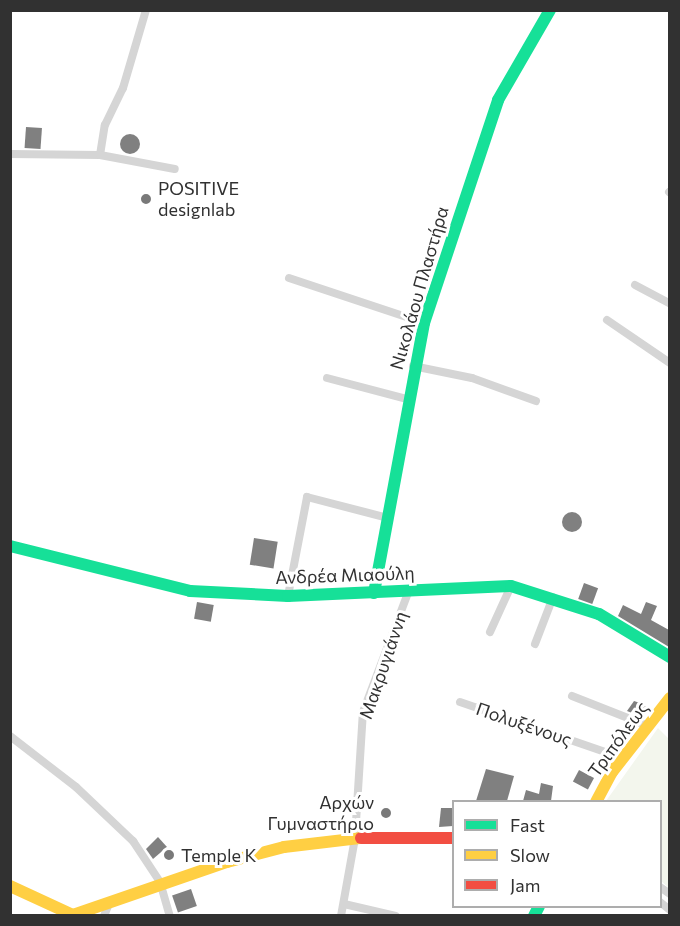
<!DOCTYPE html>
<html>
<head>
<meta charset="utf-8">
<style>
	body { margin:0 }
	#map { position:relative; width:680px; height:926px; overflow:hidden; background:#fff; font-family:Commissioner,sans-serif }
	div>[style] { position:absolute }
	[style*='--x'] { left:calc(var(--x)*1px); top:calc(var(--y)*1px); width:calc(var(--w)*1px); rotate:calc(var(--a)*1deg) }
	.green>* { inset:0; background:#f3f6ed }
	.building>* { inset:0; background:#808080; transform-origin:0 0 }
	.round { border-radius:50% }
	.street>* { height:8px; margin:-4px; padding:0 4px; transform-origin:4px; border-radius:4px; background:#d5d5d5 }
	.fast>* { height:12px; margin:-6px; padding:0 6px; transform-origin:6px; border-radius:6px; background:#16e098 }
	.slow>* { height:12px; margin:-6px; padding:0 6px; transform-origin:6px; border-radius:6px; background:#ffcf43 }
	.jam>* { height:12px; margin:-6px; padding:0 6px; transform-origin:6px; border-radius:6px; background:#f24e42 }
	.dots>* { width:16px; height:16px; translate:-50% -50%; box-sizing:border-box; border:3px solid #fff; border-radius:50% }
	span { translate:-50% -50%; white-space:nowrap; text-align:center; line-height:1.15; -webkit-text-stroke:6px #fff; paint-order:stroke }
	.poi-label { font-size:18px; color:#313131 }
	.left { translate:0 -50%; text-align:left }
	.right { translate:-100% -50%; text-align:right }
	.street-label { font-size:18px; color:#313131 }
	.frame { position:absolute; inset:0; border:12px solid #313131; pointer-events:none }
	.legend { position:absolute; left:452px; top:800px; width:210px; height:108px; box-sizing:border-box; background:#fff; border:2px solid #adadad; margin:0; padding:8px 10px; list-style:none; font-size:18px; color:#313131 }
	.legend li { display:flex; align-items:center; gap:12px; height:30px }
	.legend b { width:30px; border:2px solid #adadad }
</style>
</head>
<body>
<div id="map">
	<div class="green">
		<div style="clip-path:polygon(658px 728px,669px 739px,669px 888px,661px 881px,660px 802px,606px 801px)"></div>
	</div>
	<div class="building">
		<div style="left:26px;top:127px;width:16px;height:21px;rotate:4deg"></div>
		<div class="round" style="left:120px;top:134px;width:20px;height:20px"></div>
		<div class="round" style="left:562px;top:512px;width:20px;height:20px"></div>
		<div style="left:254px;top:538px;width:24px;height:27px;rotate:9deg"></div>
		<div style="left:584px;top:583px;width:15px;height:17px;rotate:20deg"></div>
		<div style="left:197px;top:602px;width:17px;height:17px;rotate:10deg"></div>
		<div style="clip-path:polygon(646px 602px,657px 606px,651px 620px,669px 630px,669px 647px,618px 616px,623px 605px,641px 614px)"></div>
		<div style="clip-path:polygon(634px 701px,646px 705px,642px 717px,627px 711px)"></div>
		<div style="clip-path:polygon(486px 769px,514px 776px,507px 801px,476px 801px)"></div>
		<div style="left:579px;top:770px;width:17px;height:13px;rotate:28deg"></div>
		<div style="clip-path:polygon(541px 783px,553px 786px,551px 801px,523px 801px,526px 790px,539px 794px)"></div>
		<div style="clip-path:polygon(441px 808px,453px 808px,453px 826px,439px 827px)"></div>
		<div style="clip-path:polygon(158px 837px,167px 847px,153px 859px,146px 849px)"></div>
		<div style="left:191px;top:889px;width:18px;height:20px;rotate:71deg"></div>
	</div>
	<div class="street">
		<div style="--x:10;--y:154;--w:90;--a:0.6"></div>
		<div style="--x:100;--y:155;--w:30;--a:-81"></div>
		<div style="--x:105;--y:125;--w:41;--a:-64.1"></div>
		<div style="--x:123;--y:88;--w:81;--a:-73.6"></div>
		<div style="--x:100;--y:155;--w:76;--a:10.6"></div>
		<div style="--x:669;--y:192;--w:1;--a:45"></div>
		<div style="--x:289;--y:278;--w:142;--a:18.4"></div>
		<div style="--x:635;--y:285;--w:40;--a:28"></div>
		<div style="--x:607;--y:320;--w:76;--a:34.3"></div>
		<div style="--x:413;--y:366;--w:60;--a:11.5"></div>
		<div style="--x:472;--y:378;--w:68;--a:19.8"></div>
		<div style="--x:327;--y:378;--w:83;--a:14.7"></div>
		<div style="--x:288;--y:596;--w:101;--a:-79.1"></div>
		<div style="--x:307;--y:497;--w:84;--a:14.5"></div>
		<div style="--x:490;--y:632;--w:51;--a:-65.5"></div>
		<div style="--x:535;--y:644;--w:50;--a:-69"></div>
		<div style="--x:572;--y:696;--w:82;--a:21.5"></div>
		<div style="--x:460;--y:702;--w:172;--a:19"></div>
		<div style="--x:10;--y:736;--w:83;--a:37.7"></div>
		<div style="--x:76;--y:787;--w:79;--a:43.5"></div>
		<div style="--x:133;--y:841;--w:49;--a:56.6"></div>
		<div style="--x:160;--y:882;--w:35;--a:74"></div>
		<div style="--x:660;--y:887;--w:12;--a:35"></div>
		<div style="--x:660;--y:902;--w:13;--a:39"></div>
		<div style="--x:344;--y:904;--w:53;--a:13"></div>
		<div style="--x:104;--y:916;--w:11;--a:-68"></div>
		<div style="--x:341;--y:916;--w:79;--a:-79.8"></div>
		<div style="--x:355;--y:838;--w:126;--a:-86.4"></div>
		<div style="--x:363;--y:712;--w:127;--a:-69.3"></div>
	</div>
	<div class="fast">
		<div style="--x:10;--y:546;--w:186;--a:14"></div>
		<div style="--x:190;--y:591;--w:98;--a:2.9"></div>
		<div style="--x:288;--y:596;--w:223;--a:-2.6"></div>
		<div style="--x:511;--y:586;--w:92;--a:17.7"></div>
		<div style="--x:599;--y:614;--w:83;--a:31.2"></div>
		<div style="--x:374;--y:593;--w:275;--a:-79.5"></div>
		<div style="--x:424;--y:323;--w:235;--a:-71.6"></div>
		<div style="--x:498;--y:100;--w:104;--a:-60"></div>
		<div style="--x:534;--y:916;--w:11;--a:-63"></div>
	</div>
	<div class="slow">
		<div style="--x:596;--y:802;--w:34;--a:-62"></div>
		<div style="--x:612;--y:772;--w:94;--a:-51.9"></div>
		<div style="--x:10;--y:886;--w:69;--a:24.7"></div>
		<div style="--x:73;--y:915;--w:163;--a:-19"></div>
		<div style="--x:227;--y:862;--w:59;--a:-14.7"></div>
		<div style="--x:284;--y:847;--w:78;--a:-6.7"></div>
	</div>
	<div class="jam">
		<div style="--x:361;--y:838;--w:93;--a:0"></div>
	</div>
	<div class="dots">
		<div style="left:146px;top:199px;background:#797979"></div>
		<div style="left:386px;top:813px;background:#797979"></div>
		<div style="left:169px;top:855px;background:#797979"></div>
	</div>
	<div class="poi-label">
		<span class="left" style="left:158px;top:199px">POSITIVE<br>designlab</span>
		<span class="right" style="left:374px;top:813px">Αρχών<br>Γυμναστήριο</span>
		<span class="left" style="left:181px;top:855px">Temple K</span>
	</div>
	<div class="street-label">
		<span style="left:419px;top:288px;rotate:-74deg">Νικολάου Πλαστήρα</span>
		<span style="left:345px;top:575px;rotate:-2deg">Ανδρέα Μιαούλη</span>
		<span style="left:383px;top:665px;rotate:-71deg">Μακρυγιάννη</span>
		<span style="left:524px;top:724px;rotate:19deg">Πολυξένους</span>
		<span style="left:618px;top:739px;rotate:-54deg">Τριπόλεως</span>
	</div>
	<div class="frame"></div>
	<ul class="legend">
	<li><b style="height:8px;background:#16e098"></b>Fast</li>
	<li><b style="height:8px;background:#ffcf43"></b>Slow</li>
	<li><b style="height:8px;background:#f24e42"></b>Jam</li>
	</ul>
</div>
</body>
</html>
